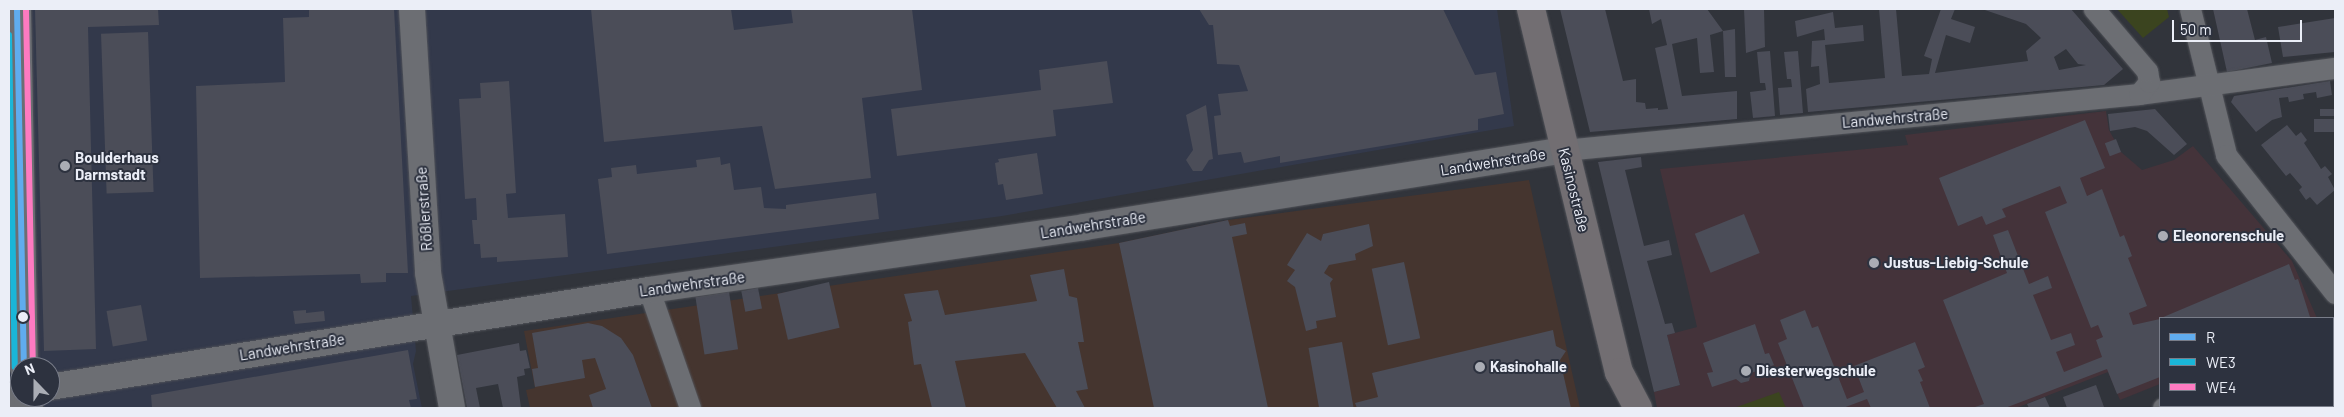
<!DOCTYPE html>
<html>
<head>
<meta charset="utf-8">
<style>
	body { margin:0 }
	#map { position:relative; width:2344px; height:417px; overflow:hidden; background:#31343b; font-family:Barlow,sans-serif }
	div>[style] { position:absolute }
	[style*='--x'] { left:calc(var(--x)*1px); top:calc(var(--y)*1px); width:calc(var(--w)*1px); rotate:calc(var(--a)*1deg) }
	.commercial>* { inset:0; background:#45352f }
	.built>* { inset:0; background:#33394b }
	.education>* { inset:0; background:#44333a }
	.green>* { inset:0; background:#3b441f }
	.building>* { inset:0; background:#4b4d58; transform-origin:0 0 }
	.roads { filter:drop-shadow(0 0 1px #515359) drop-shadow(0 0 1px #515359) }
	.minor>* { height:21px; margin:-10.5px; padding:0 10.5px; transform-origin:10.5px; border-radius:10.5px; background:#6c6e73 }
	.tertiary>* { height:26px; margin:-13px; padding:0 13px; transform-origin:13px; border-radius:13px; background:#6c6e73 }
	.secondary>* { height:28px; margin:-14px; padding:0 14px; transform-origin:14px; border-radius:14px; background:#6c6e73 }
	.primary>* { height:28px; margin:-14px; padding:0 14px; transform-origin:14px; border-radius:14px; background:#726e72 }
	.bus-1>* { height:6px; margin:-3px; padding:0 3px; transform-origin:3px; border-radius:3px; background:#60acee }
	.bus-2>* { height:6px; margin:-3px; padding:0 3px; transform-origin:3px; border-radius:3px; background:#1ab6d8 }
	.bus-3>* { height:6px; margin:-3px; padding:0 3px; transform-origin:3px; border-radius:3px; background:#fe7ac1 }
	.dots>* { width:14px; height:14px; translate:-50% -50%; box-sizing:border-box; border:2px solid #2d323f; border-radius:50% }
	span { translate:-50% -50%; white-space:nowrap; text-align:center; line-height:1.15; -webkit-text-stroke:4px #2d323f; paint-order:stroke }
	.street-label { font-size:15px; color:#ebeef7 }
	.poi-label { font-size:15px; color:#ebeef7; font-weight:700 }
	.left { translate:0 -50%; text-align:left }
	.frame { position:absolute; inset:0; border:10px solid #ebeef7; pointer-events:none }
	.legend { position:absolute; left:2159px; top:317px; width:175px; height:90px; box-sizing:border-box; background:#2d323f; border:1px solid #797d89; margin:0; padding:6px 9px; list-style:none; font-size:15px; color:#ebeef7 }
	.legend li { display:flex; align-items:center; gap:10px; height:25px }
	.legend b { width:25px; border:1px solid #797d89 }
	.north { position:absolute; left:10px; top:357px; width:50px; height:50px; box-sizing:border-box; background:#2d323f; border:1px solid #797d89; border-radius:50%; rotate:338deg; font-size:14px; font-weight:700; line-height:20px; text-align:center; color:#ebeef7 }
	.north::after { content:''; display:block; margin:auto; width:18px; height:22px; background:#aaadb5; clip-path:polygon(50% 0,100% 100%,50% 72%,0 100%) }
	.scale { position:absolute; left:2172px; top:20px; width:130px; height:22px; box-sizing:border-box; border:2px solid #ebeef7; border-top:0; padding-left:6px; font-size:15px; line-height:18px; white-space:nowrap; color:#ebeef7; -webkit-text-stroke:4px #2d323f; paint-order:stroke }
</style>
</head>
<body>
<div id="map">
	<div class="commercial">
		<div style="clip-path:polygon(1529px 180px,1580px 408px,530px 408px,526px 390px,535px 388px,524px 331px,1119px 243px,1228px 220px)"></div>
	</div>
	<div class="built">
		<div style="clip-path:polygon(evenodd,9px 9px,1497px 9px,1514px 126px,1002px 216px,411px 296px,416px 351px,413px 364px,422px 408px,9px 408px,9px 9px,20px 367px,50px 367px,50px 397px,20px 397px,20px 367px)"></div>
	</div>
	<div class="education">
		<div style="clip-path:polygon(2106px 111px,2109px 130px,2121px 152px,2142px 170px,2174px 160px,2193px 146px,2292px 261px,2317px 318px,2160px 318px,2160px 384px,2120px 400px,2108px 372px,2016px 408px,1657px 408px,1654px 392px,1680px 385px,1667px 335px,1697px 327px,1660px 169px,1908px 145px,1905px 135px)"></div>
	</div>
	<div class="green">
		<div style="clip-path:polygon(2117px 9px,2167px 9px,2169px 17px,2143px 38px)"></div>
		<div style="clip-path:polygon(1779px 392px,1786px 408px,1734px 408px)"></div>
	</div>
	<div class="building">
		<div style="clip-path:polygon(35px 9px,158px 9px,159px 25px,88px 27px,96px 349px,44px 351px)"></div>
		<div style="clip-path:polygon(309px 9px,394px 9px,408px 273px,386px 273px,386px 282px,361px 283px,360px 274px,200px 278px,196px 86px,285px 82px,283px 18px,309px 17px)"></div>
		<div style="clip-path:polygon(591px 9px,731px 9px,734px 30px,793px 23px,791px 9px,912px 9px,922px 90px,862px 98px,871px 178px,775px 189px,762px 126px,604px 142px)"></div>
		<div style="clip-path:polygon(1199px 9px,1443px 9px,1475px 75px,1496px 72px,1504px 114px,1478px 119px,1478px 130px,1280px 163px,1280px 156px,1244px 163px,1241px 152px,1218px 155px,1214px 116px,1221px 115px,1218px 94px,1248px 91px,1239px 65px,1217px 64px,1213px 25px,1209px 25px)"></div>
		<div style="clip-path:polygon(1560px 9px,1605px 9px,1623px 81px,1636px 79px,1636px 102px,1645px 103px,1646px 109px,1658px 108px,1658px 110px,1668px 109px,1655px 48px,1667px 45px,1661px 19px,1652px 24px,1649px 9px,1707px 9px,1723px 31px,1735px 29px,1736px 77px,1725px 77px,1723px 31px,1710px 35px,1714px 72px,1700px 73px,1697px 38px,1672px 44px,1682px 96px,1737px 91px,1737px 119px,1590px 132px)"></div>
		<div style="clip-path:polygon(1744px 9px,1764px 9px,1765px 47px,1746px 53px)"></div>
		<div style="clip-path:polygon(evenodd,1879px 9px,1896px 9px,1902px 76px,1929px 74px,1932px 59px,1924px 56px,1941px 9px,1955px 9px,1951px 19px,1975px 27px,1970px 43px,1946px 35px,1935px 73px,2028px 61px,2026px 51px,2041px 38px,2026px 24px,1982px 9px,2071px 9px,2123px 69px,2104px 85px,1808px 112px,1806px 89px,1820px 84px,1819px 66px,1811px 67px,1812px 41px,1825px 40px,1824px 29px,1797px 37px,1795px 21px,1833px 12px,1835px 28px,1863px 25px,1864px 41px,1825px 45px,1829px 83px,1885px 78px,1879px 9px,2066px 49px,2078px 64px,2086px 65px,2059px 70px,2054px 57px,2066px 49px)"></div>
		<div style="clip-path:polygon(2213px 9px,2247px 9px,2255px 40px,2266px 37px,2272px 63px,2227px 72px)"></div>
		<div style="clip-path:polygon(2335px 18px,2335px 52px,2283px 57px,2278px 27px)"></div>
		<div style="left:148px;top:32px;width:160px;height:47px;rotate:88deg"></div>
		<div style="clip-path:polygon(1770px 51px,1775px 116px,1753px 118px,1750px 92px,1766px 90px,1765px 83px,1760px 83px,1757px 52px)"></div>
		<div style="clip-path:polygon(1798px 51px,1803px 113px,1780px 115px,1778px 88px,1792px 87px,1791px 79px,1787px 79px,1784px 52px)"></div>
		<div style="clip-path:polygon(1107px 61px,1113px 103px,1053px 110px,1056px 136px,897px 156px,891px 109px,1041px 90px,1039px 70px)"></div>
		<div style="clip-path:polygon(509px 81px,516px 193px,506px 194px,508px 218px,565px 214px,568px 257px,497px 262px,497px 257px,481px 258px,480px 244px,474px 244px,472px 220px,477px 220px,476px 198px,465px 199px,459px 99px,481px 98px,480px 83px)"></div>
		<div style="clip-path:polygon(2330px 81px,2332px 95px,2317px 98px,2316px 92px,2303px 94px,2304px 99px,2289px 102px,2288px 97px,2279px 98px,2282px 117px,2272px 120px,2256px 132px,2231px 102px,2234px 96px)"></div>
		<div style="clip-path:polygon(1206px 105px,1213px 159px,1209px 160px,1202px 171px,1193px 171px,1186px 160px,1193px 150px,1186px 115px)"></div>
		<div style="clip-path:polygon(2155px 109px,2187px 144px,2174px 155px,2147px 131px,2135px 127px,2110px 131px,2108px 114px)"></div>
		<div style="left:2335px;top:109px;width:7px;height:15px;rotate:90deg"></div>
		<div style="left:2335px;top:119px;width:13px;height:21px;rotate:90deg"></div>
		<div style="clip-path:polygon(2085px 120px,2105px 168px,2080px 178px,2087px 196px,2102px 189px,2120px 237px,2124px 235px,2132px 256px,2128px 258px,2147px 306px,2129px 313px,2133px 325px,2160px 319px,2160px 377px,2117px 394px,2107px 369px,2005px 408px,1972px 408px,1984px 404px,1943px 300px,2007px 273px,1993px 235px,2008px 230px,2029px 284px,2048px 276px,2052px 288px,2033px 295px,2051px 340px,2071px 333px,2075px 345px,2056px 352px,2064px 372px,2102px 357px,2096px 340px,2103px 337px,2098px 325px,2091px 328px,2045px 212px,2067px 203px,2060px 186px,2002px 209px,2006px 217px,2003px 218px,1986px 225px,1982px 216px,1958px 226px,1939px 178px)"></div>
		<div style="clip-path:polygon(2287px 125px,2296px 136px,2301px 132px,2307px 140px,2304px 143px,2318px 164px,2321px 169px,2325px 166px,2332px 174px,2328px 177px,2335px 190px,2317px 205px,2310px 197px,2306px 200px,2299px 190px,2302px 187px,2290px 173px,2286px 176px,2261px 145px)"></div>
		<div style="left:2116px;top:139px;width:14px;height:12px;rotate:69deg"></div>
		<div style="clip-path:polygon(1037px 153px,1043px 194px,1006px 200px,1003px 184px,998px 185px,995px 163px,999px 162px,998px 159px)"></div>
		<div style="clip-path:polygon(720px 157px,721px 165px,730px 163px,734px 190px,761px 187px,764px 208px,786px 209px,786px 205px,876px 193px,879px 219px,607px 254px,598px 179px,612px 177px,611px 168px,636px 165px,637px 174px,697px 167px,696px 160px)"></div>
		<div style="clip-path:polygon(1641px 157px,1642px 167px,1625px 170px,1644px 246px,1669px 240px,1672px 255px,1647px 261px,1665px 324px,1672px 323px,1675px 333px,1667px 335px,1680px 385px,1654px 392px,1598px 162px)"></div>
		<div style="left:1744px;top:214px;width:42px;height:53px;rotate:68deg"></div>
		<div style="clip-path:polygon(1228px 220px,1230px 226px,1245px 223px,1247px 234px,1232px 237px,1268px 408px,1154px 408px,1119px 243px)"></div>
		<div style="clip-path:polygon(1369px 224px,1373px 246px,1355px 254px,1356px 260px,1329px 265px,1324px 273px,1333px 279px,1330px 283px,1336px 317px,1316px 321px,1317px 328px,1306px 331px,1295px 287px,1287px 281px,1295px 270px,1287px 265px,1307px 233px,1321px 241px,1323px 234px)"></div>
		<div style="left:1404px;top:262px;width:78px;height:33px;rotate:78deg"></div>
		<div style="clip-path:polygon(2289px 264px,2295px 280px,2298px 279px,2310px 317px,2161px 318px)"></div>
		<div style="clip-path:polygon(1064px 269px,1069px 296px,1077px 298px,1084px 342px,1078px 342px,1088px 389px,1076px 391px,1085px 408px,1057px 408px,1025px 353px,955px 361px,966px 408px,932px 408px,921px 364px,914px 365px,908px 322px,912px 321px,904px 294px,938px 290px,945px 315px,1037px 301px,1030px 275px)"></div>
		<div style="left:829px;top:282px;width:47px;height:53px;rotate:77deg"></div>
		<div style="left:758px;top:288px;width:21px;height:17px;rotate:79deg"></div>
		<div style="left:729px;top:292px;width:58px;height:34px;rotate:81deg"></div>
		<div style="left:141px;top:305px;width:36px;height:35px;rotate:80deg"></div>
		<div style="clip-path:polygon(306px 310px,306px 313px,324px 311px,325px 321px,295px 324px,293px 311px)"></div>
		<div style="clip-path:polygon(1805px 310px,1812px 328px,1818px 326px,1847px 399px,1864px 392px,1854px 366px,1915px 342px,1925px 367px,1918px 370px,1923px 381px,1920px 382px,1930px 408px,1871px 408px,1867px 399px,1843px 408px,1804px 408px,1778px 343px,1787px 339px,1780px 320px)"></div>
		<div style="clip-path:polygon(588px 323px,602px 326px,621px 338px,633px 355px,652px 408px,593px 408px,589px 395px,606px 389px,595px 358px,582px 360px,585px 378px,535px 387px,532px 369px,538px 368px,532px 333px)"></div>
		<div style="clip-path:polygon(1755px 324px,1765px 354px,1769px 353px,1774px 365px,1751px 373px,1749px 381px,1741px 383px,1736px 379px,1712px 387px,1707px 373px,1713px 372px,1703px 343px)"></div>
		<div style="clip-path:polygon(1553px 330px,1556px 346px,1566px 351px,1560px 360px,1571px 408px,1357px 408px,1355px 403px,1378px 397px,1372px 373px)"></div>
		<div style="left:1342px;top:342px;width:67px;height:34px;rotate:80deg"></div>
		<div style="clip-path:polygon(519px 343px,520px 351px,526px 350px,530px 368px,524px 369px,525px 375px,517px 377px,521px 408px,503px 408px,498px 384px,476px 388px,480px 408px,467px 408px,457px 355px)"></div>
		<div style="clip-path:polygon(408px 350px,417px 399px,409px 400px,411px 408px,152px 408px,151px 395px)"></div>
		<div style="clip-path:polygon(2096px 385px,2104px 407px,2067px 408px,2063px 397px)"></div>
		<div style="clip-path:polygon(2045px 397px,2050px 408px,2029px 408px,2027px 404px)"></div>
		<div style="clip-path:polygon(2240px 406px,2284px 406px,2241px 408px)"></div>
	</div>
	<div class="roads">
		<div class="minor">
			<div style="--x:2190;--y:9;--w:150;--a:76.1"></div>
			<div style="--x:2226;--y:155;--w:176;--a:51.7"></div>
			<div style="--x:2139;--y:94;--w:198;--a:-7.6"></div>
			<div style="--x:1564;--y:150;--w:578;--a:-5.56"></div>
			<div style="--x:2139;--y:94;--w:16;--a:-50"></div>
			<div style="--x:2149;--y:82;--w:11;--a:-100"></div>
			<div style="--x:2147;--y:71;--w:82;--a:-130.5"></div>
			<div style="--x:649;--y:290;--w:125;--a:70.8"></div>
			<div style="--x:2333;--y:340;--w:2;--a:-27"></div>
			<div style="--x:2163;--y:408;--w:6;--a:-18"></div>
		</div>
		<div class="tertiary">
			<div style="--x:412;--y:9;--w:264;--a:86.5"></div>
			<div style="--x:428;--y:273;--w:137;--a:79.9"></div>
			<div style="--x:50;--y:387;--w:607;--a:-9.2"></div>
			<div style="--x:649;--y:290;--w:440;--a:-8.2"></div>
			<div style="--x:1084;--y:227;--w:486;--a:-9.1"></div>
			<div style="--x:9;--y:396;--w:11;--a:-15"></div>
		</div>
		<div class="secondary">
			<div style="--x:17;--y:9;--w:358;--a:88.9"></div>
			<div style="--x:28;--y:397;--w:11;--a:85"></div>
		</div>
		<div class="primary">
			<div style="--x:1531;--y:9;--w:374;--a:76.4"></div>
			<div style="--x:1619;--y:372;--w:41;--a:62.2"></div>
		</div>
	</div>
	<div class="bus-1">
		<div style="--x:17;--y:9;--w:358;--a:88.9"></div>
	</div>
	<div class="bus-2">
		<div style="--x:9;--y:35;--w:332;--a:89"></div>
	</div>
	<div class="bus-3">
		<div style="--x:26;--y:9;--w:358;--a:88.9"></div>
	</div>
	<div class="dots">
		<div style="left:65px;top:166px;background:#aaadb5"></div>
		<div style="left:2163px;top:236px;background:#aaadb5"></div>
		<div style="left:1874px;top:263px;background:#aaadb5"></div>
		<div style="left:23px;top:317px;background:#ebeef7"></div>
		<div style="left:1480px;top:367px;background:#aaadb5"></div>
		<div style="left:1746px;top:371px;background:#aaadb5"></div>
	</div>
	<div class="street-label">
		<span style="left:1895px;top:118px;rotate:-5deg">Landwehrstraße</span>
		<span style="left:1493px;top:162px;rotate:-9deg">Landwehrstraße</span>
		<span style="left:1574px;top:190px;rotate:76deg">Kasinostraße</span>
		<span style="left:424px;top:209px;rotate:-94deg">Rößlerstraße</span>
		<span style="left:1093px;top:225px;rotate:-9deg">Landwehrstraße</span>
		<span style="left:692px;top:284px;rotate:-8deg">Landwehrstraße</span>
		<span style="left:292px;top:347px;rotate:-9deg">Landwehrstraße</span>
	</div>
	<div class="poi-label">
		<span class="left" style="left:75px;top:166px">Boulderhaus<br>Darmstadt</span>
		<span class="left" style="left:2173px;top:236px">Eleonorenschule</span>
		<span class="left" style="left:1884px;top:263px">Justus-Liebig-Schule</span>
		<span class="left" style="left:1490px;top:367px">Kasinohalle</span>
		<span class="left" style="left:1756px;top:371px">Diesterwegschule</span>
	</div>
	<div class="frame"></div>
	<ul class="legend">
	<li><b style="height:6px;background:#60acee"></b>R</li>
	<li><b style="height:6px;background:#1ab6d8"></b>WE3</li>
	<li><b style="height:6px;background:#fe7ac1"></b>WE4</li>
	</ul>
	<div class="north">N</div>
	<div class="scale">50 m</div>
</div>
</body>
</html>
